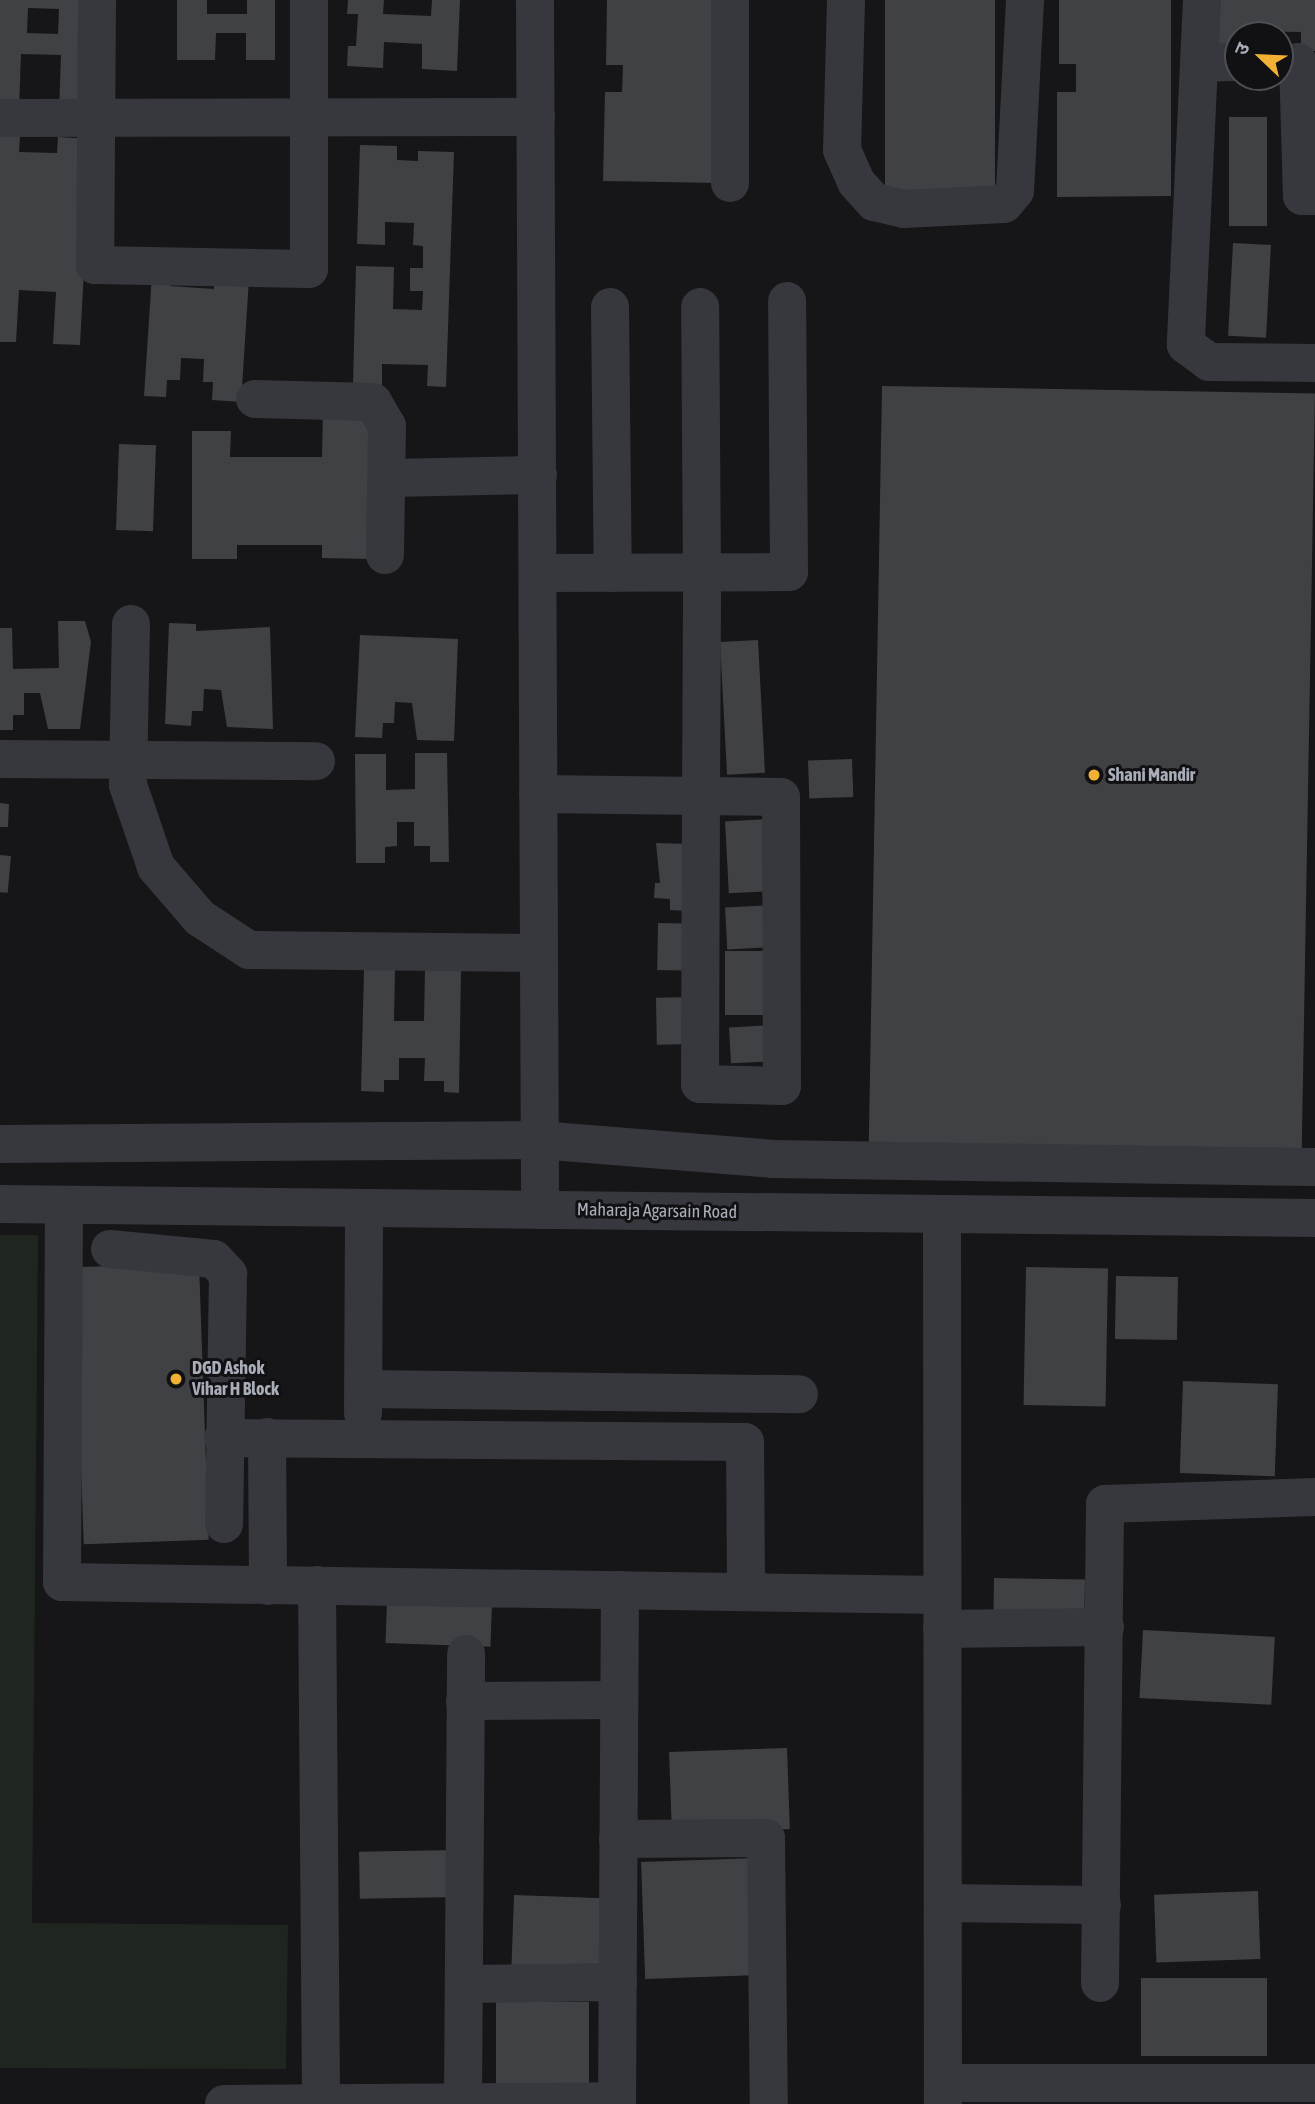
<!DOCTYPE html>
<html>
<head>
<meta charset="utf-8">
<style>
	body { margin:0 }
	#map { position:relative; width:1315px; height:2104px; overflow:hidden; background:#161618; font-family:"Asap Condensed","Noto Sans Devanagari",sans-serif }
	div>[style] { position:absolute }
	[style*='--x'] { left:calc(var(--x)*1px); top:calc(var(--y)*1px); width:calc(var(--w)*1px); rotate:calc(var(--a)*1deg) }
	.green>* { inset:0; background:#1e261f }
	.building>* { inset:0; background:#404145; transform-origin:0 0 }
	.minor>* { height:38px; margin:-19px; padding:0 19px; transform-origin:19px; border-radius:19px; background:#37383d }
	.dots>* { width:19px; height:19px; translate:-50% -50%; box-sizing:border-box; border:4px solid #111113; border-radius:50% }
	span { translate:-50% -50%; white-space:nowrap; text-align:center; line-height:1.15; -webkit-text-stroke:6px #111113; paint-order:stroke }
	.poi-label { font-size:18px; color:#a8adb8; font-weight:700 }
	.left { translate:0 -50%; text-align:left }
	.street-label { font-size:18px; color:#a8adb8 }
	.north { position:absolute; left:1224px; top:21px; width:70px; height:70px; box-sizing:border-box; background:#111113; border:2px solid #4d4f55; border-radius:50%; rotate:293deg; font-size:19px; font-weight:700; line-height:28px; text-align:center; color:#a8adb8 }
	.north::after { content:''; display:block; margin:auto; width:24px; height:32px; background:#f2b134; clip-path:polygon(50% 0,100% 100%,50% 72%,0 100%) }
</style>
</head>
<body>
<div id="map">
	<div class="green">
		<div style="clip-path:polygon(0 1235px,38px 1235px,32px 1923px,288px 1925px,286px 2069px,0 2068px)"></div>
	</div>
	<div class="building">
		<div style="clip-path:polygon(evenodd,0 0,95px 0,91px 113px,59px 112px,61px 55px,21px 54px,19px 110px,0 110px,0 0,28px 8px,59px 9px,58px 34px,27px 33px,28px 8px)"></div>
		<div style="clip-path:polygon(177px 0,207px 0,207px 14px,247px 14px,247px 0,275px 0,275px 60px,246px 60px,246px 33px,216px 33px,215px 60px,177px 60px)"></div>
		<div style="clip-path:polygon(348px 0,384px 0,383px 14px,431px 16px,432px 0,460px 0,457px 71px,422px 69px,422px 44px,384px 42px,383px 68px,347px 66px,348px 46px,356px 46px,358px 14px,347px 14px)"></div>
		<div style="clip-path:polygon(607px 0,724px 0,721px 183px,603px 181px,605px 92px,622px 92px,623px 65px,606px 65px)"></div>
		<div style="left:885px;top:0;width:110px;height:199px"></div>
		<div style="clip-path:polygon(1059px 0,1171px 0,1171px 196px,1057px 197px,1057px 92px,1076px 92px,1076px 64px,1059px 64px)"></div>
		<div style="clip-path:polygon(1219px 0,1315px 0,1315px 51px,1301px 51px,1301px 32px,1241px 31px,1238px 51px,1218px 51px)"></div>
		<div style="left:1229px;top:117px;width:38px;height:109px"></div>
		<div style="clip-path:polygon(0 134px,20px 136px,19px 152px,57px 153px,58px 137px,91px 139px,80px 345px,53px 344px,56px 292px,19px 290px,16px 342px,0 342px)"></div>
		<div style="clip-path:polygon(360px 145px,397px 146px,397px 160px,418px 161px,418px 151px,454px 152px,446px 387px,427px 386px,428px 365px,382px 364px,382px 385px,353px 384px,356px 266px,394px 267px,393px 309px,422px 310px,423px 291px,410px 291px,410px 268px,423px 268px,423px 246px,413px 245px,414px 223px,385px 222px,385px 245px,357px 244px)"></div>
		<div style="left:1233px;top:243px;width:38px;height:93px;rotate:3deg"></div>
		<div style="clip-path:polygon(152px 274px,171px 275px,170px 286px,214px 289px,214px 277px,249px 279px,241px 402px,212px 400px,213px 382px,203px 382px,204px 359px,181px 358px,180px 380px,167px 380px,166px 397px,144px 396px)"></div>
		<div style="left:882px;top:386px;width:433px;height:769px;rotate:1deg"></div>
		<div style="clip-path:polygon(323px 412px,371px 412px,371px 559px,322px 558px,322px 545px,237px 545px,237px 559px,192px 559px,192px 431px,231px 431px,230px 457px,322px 457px)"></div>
		<div style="left:119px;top:444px;width:37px;height:86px;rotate:2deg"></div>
		<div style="clip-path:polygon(58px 621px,85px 621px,91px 642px,80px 729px,48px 729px,40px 693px,24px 693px,24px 715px,13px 715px,13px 730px,0 730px,0 628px,12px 628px,13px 669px,59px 668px)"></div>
		<div style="clip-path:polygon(169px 623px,196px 624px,196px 631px,270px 627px,273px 729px,227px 727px,221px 690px,204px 689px,203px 711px,192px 711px,191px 726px,165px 724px)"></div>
		<div style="clip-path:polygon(360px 635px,458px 639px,454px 741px,417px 740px,412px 703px,395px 702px,394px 723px,383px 723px,382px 738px,355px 737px)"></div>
		<div style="left:758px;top:640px;width:133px;height:38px;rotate:87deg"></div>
		<div style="clip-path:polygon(415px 753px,447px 753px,449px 862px,430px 862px,430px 846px,414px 846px,414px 822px,397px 822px,397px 846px,385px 847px,385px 863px,356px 863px,355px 754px,386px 754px,386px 790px,415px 789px)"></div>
		<div style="left:852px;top:759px;width:38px;height:44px;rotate:88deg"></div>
		<div style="clip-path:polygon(0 803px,9px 804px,8px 827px,0 827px)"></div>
		<div style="left:771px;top:819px;width:72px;height:46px;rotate:87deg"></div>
		<div style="clip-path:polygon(656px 843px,690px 844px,688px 911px,670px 910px,670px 899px,654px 898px,655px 883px,660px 883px)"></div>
		<div style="left:0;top:855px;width:11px;height:37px;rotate:5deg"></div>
		<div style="left:774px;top:905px;width:42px;height:49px;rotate:87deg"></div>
		<div style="left:658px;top:923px;width:39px;height:47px;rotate:1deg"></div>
		<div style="left:725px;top:951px;width:54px;height:64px"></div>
		<div style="clip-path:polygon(364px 969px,395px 970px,394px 1021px,424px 1021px,425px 970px,461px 971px,459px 1093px,444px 1092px,444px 1081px,424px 1081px,425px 1058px,399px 1058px,399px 1080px,384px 1080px,384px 1092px,361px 1091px)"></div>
		<div style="left:697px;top:997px;width:47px;height:41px;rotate:89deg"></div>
		<div style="left:775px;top:1025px;width:36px;height:46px;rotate:87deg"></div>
		<div style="left:199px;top:1263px;width:277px;height:125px;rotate:88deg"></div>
		<div style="left:1026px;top:1267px;width:82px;height:138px;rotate:1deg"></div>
		<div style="left:1116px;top:1276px;width:62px;height:63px;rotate:1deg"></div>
		<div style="left:1183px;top:1381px;width:95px;height:92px;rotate:2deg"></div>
		<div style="left:994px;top:1578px;width:91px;height:34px;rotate:1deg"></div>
		<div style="left:387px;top:1601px;width:105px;height:42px;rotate:2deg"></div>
		<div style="left:1143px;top:1630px;width:132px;height:68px;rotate:3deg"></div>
		<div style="left:787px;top:1748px;width:81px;height:118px;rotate:88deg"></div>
		<div style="left:457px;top:1850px;width:47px;height:98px;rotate:89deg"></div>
		<div style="left:756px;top:1858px;width:117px;height:115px;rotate:88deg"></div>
		<div style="left:1258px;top:1891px;width:68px;height:104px;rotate:88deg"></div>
		<div style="left:514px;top:1895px;width:90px;height:80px;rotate:2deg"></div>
		<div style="left:1141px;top:1978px;width:126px;height:78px"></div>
		<div style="left:496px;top:2002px;width:93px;height:82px"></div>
	</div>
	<div class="minor">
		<div style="--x:97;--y:0;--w:265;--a:90.4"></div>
		<div style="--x:95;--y:265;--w:214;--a:1.1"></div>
		<div style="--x:309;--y:269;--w:269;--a:-90"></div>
		<div style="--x:535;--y:0;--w:1210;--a:89.76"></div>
		<div style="--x:730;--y:0;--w:183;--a:90"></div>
		<div style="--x:846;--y:0;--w:150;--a:91.5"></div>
		<div style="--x:842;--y:150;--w:35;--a:66"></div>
		<div style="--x:856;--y:182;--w:27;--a:48"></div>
		<div style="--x:874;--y:202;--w:31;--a:13"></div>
		<div style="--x:904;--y:209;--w:100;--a:-2.9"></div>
		<div style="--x:1004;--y:204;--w:17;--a:-50"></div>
		<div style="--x:1015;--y:191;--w:191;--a:-87"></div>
		<div style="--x:1202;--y:0;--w:345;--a:92.7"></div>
		<div style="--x:1186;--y:345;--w:29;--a:36"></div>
		<div style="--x:1209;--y:362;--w:106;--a:0.5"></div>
		<div style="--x:1298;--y:62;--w:134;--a:88.3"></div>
		<div style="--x:1302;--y:196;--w:13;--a:0"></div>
		<div style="--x:1201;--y:63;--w:37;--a:-2"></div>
		<div style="--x:0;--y:118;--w:536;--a:-0.11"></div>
		<div style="--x:610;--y:307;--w:266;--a:89.4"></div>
		<div style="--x:255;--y:399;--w:118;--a:1.5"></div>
		<div style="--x:373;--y:402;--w:28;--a:60"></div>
		<div style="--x:387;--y:426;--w:129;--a:90.9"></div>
		<div style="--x:389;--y:478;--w:149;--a:-1.2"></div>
		<div style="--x:538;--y:573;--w:251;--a:-0.2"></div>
		<div style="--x:789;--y:572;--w:271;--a:-90.4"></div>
		<div style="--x:131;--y:624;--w:161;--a:91.1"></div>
		<div style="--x:128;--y:785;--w:87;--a:71.1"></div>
		<div style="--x:156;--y:867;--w:67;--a:49.2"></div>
		<div style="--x:200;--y:918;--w:59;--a:33.1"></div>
		<div style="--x:249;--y:950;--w:290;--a:0.6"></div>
		<div style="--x:0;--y:759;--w:316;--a:0.4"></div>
		<div style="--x:538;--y:794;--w:163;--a:0.7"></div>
		<div style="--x:701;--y:796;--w:80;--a:0.7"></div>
		<div style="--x:781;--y:797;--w:289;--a:89.8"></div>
		<div style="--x:782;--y:1086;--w:82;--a:-178.6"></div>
		<div style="--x:700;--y:1084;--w:288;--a:-89.8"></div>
		<div style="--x:701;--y:796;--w:222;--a:-89.7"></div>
		<div style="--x:702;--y:574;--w:267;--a:-90.4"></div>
		<div style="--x:0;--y:1144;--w:539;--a:-0.43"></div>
		<div style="--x:539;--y:1140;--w:235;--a:4.6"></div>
		<div style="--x:773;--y:1159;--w:542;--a:0.85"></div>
		<div style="--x:0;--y:1204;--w:1315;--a:0.61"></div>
		<div style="--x:64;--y:1205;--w:377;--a:90.3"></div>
		<div style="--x:62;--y:1582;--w:880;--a:0.85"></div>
		<div style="--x:942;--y:1214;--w:890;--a:89.94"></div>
		<div style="--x:110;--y:1249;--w:104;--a:5.5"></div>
		<div style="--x:214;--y:1259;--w:21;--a:47"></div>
		<div style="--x:228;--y:1274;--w:250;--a:90.9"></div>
		<div style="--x:364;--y:1389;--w:435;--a:0.7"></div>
		<div style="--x:363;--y:1413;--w:205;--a:-89.7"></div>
		<div style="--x:267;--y:1437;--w:149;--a:89.6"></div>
		<div style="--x:223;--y:1438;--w:522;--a:0.44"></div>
		<div style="--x:745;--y:1442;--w:150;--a:89.6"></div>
		<div style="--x:317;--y:1585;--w:515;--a:89.55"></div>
		<div style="--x:942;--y:1629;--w:163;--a:-0.7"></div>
		<div style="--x:465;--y:1701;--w:154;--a:-0.4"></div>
		<div style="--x:618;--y:1839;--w:148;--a:-0.4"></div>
		<div style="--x:766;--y:1838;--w:266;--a:89.4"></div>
		<div style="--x:943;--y:1903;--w:159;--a:0.7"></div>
		<div style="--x:1100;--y:1983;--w:479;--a:-89.4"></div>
		<div style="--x:1105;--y:1504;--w:210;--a:-1.9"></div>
		<div style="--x:464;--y:1984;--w:154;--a:-0.7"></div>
		<div style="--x:943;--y:2083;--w:372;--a:0"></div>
		<div style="--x:463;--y:2100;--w:446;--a:-89.6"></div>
		<div style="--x:224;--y:2104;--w:393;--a:-0.4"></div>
		<div style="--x:617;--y:2104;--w:514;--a:-89.67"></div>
	</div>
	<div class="dots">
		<div style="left:1094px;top:775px;background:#f2b134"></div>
		<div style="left:176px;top:1379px;background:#f2b134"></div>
	</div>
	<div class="poi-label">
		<span class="left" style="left:1108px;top:775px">Shani Mandir</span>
		<span class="left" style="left:192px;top:1379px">DGD Ashok<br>Vihar H Block</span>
	</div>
	<div class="street-label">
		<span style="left:657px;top:1211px;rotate:1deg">Maharaja Agarsain Road</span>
	</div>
	<div class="north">उ</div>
</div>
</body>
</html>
